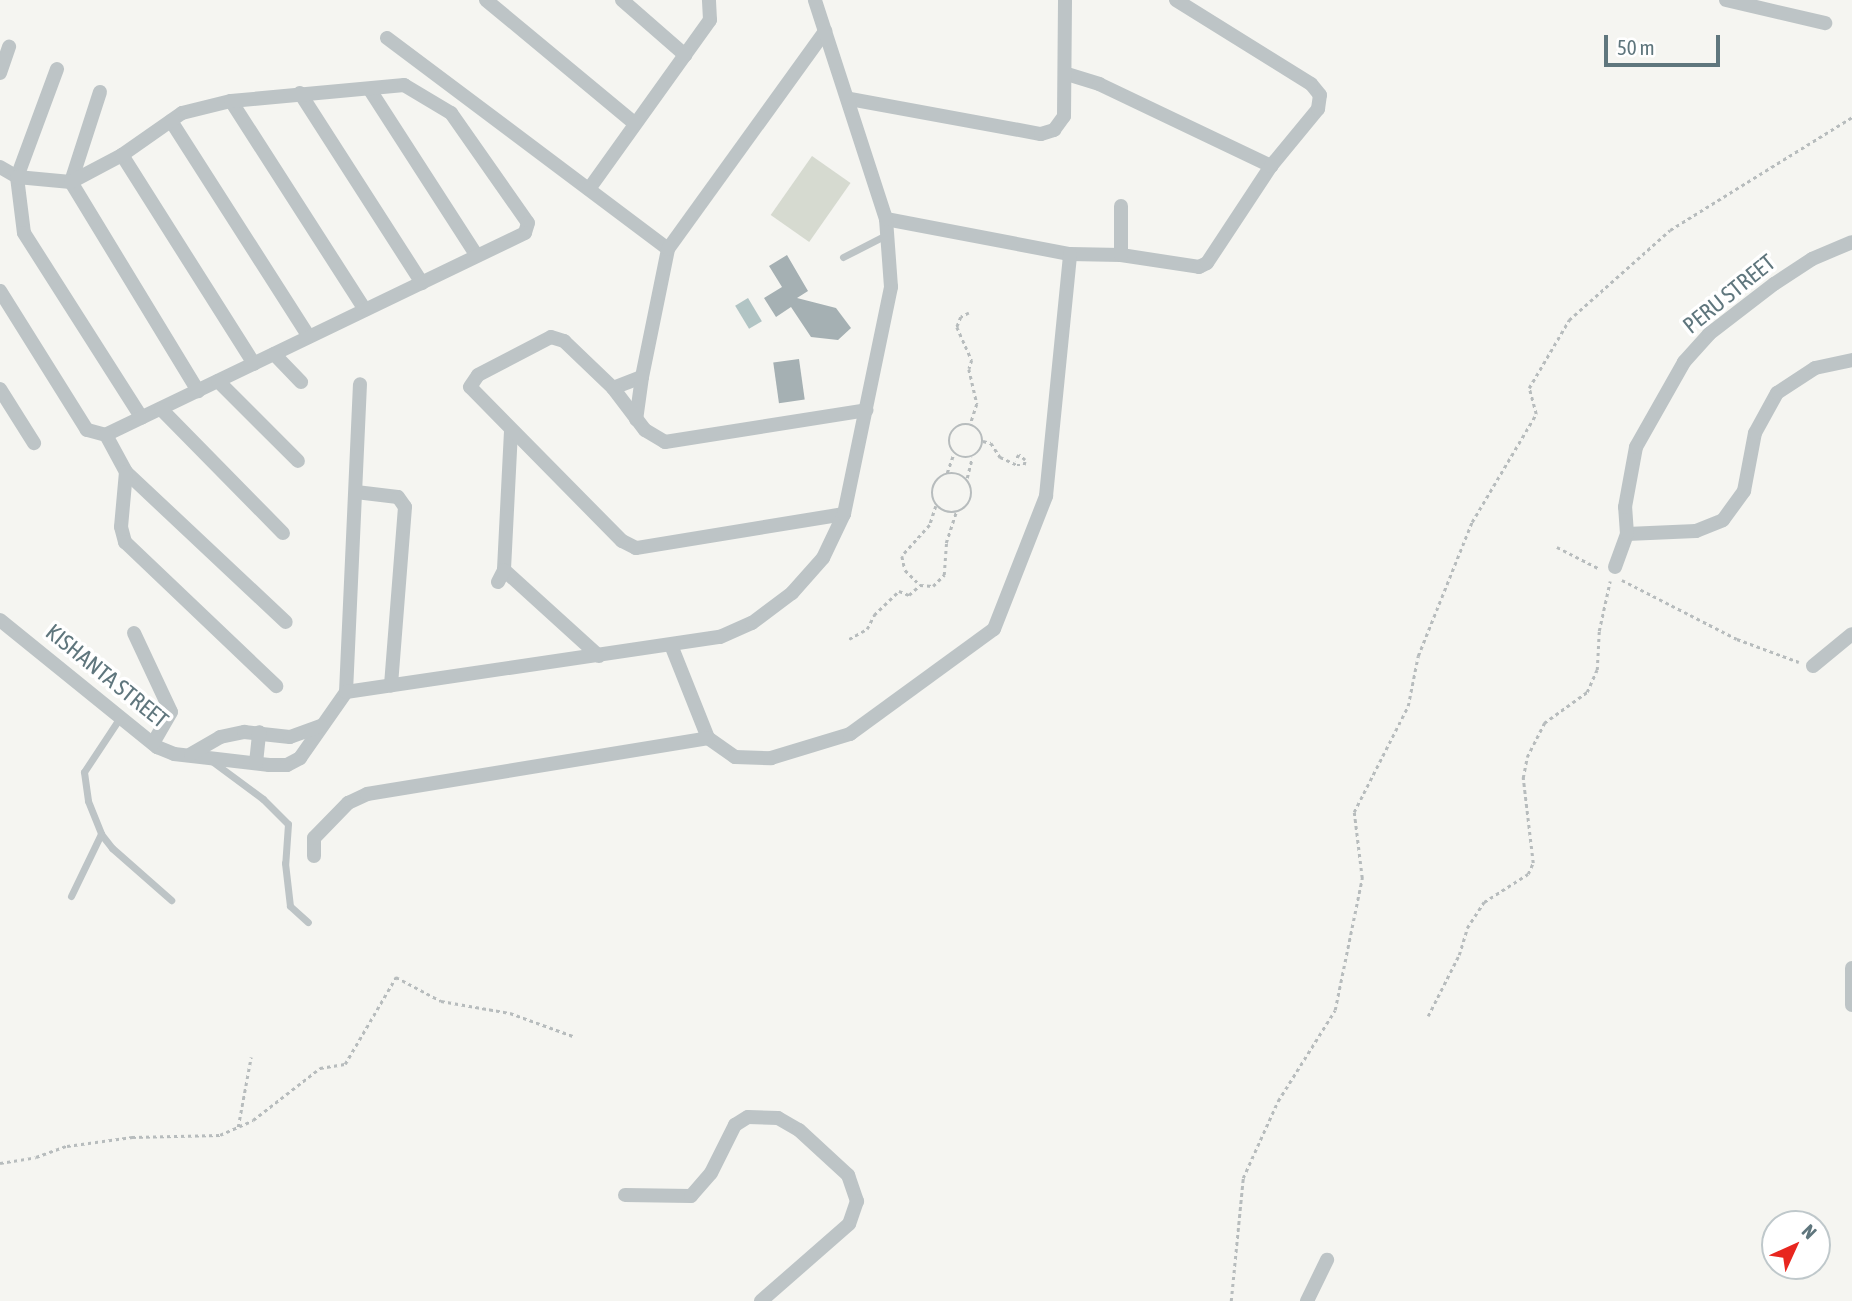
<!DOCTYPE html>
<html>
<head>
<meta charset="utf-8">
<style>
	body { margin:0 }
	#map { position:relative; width:1852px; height:1301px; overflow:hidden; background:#f5f5f1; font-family:"Asap Condensed",sans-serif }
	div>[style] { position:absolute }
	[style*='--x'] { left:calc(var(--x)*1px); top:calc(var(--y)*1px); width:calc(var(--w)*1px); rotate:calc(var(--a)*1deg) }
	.green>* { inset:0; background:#d6dad0; transform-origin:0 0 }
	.water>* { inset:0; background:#b1c4c4; transform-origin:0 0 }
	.building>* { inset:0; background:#a5b0b3; transform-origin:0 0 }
	.path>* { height:2.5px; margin-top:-1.25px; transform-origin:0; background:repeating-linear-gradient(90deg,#b7bcbd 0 3.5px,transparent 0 7px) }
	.path>.ring { margin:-1.25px; padding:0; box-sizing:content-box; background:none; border:2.5px solid #b7bcbd; border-radius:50% }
	.lane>* { height:7px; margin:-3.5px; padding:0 3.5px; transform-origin:3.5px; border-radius:3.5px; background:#bdc4c6 }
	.street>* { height:14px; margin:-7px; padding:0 7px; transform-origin:7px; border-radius:7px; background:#bdc4c6 }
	span { translate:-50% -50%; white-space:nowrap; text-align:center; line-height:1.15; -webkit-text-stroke:7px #fff; paint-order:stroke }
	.street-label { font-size:23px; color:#5f767d }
	.north { position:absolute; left:1761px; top:1210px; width:70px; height:70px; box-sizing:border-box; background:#fff; border:2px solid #bfc8cb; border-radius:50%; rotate:45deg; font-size:19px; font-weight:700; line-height:28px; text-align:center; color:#5f767d }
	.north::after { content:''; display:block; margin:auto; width:24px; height:32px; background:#e8261f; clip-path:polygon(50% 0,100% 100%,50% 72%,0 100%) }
	.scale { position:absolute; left:1604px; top:35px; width:116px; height:32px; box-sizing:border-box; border:4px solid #5f767d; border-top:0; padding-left:9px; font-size:21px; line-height:24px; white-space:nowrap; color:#5f767d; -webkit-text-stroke:5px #fff; paint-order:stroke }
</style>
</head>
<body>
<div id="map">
	<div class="green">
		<div style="left:812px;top:156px;width:47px;height:72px;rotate:35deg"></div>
	</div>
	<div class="water">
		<div style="left:748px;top:298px;width:27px;height:15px;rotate:59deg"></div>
	</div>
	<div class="building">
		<div style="clip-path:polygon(787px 255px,808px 291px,797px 298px,836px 308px,851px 328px,838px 340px,811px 337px,791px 307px,776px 317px,764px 298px,782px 287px,769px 266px)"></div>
		<div style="left:799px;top:359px;width:41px;height:26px;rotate:82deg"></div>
	</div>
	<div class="path">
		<div style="--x:969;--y:313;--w:9;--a:153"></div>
		<div style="--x:961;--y:317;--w:11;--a:112"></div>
		<div style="--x:957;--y:327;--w:36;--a:66"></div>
		<div style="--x:972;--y:360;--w:9;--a:108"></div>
		<div style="--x:969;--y:369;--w:36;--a:77"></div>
		<div style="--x:977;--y:404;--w:22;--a:108"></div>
		<div class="ring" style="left:949px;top:424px;width:31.5px;height:31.5px"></div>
		<div style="--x:983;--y:441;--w:8;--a:14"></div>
		<div style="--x:991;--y:443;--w:17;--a:57"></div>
		<div style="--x:1000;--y:457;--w:19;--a:25"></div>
		<div style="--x:1017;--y:465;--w:7;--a:0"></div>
		<div style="--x:1024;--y:465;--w:5;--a:-79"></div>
		<div style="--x:1025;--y:460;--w:8;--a:-140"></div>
		<div style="--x:1019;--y:455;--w:7;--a:124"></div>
		<div style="--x:947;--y:473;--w:21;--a:-71"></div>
		<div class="ring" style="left:932px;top:473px;width:37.5px;height:37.5px"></div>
		<div style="--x:967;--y:478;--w:21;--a:-76"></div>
		<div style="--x:936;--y:506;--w:20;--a:108"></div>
		<div style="--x:930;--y:525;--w:42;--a:132.1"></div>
		<div style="--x:902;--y:556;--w:14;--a:78"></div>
		<div style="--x:905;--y:570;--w:21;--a:45"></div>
		<div style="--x:920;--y:585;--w:13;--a:4"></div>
		<div style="--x:933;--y:586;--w:16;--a:-45"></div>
		<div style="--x:944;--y:575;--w:32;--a:-86"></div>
		<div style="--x:946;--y:543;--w:33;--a:-72"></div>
		<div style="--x:1557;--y:547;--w:48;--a:27.1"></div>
		<div style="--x:1622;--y:580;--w:129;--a:27.2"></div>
		<div style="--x:1737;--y:639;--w:66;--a:20.4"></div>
		<div style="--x:849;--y:639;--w:21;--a:-29"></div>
		<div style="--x:867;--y:629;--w:16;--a:-63"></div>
		<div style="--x:874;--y:615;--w:35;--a:-44"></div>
		<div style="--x:899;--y:591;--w:11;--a:22"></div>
		<div style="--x:909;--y:595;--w:15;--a:-42"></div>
		<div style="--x:1428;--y:1016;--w:68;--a:-63.1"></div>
		<div style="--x:1459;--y:955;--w:28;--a:-73"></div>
		<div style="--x:1467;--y:928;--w:31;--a:-57"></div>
		<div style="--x:1484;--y:902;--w:52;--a:-32.5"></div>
		<div style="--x:1528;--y:874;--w:12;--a:-66"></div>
		<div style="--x:1533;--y:863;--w:86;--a:-96.7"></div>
		<div style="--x:1523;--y:778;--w:21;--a:-79"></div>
		<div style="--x:1527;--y:757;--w:38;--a:-63"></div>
		<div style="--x:1544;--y:723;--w:53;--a:-35.8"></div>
		<div style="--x:1587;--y:692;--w:24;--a:-66"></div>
		<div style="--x:1597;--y:670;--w:39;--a:-87"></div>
		<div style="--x:1599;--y:631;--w:51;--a:-77.6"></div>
		<div style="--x:238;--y:1127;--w:71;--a:-79.5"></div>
		<div style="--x:0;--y:1163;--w:36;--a:-9"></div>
		<div style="--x:36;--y:1157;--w:33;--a:-20"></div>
		<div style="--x:67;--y:1146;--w:66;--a:-7.9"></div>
		<div style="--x:132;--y:1137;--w:88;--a:-1.3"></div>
		<div style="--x:220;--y:1135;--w:36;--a:-24"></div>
		<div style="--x:253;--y:1120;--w:85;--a:-37.8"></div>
		<div style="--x:320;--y:1068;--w:25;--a:-9"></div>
		<div style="--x:345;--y:1064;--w:101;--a:-59.6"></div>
		<div style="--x:396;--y:977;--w:51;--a:28.1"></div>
		<div style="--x:441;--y:1001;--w:70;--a:9.9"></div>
		<div style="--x:510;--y:1013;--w:67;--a:20.1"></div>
		<div style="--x:1231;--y:1301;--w:124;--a:-84.4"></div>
		<div style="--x:1243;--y:1178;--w:85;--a:-65.6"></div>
		<div style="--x:1278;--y:1101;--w:107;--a:-57.9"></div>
		<div style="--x:1335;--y:1010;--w:135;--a:-78.4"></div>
		<div style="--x:1362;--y:878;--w:66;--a:-96.9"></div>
		<div style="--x:1354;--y:812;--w:119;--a:-63"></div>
		<div style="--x:1408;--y:706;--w:51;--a:-78.7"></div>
		<div style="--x:1418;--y:656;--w:144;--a:-68.1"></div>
		<div style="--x:1472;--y:522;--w:126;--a:-59.3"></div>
		<div style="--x:1536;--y:414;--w:27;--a:-105"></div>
		<div style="--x:1529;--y:388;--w:79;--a:-59.5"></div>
		<div style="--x:1569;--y:320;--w:135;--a:-41.7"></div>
		<div style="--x:1670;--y:230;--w:214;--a:-31.8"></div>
	</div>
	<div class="lane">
		<div style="--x:843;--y:257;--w:48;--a:-27.1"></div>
		<div style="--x:121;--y:716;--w:67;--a:123.5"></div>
		<div style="--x:84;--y:772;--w:29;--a:82"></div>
		<div style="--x:88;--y:801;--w:35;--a:68"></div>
		<div style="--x:101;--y:834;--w:18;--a:52"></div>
		<div style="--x:112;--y:848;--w:79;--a:41.4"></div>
		<div style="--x:209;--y:759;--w:67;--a:36.5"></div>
		<div style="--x:263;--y:799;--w:35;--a:45"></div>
		<div style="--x:288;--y:824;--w:39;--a:94"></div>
		<div style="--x:285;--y:863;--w:43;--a:83.4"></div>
		<div style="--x:290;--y:906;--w:24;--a:42"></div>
		<div style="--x:71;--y:896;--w:69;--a:-64.2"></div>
	</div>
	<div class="street">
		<div style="--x:486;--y:0;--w:191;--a:39.7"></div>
		<div style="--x:622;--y:0;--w:84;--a:41.1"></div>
		<div style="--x:1726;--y:0;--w:102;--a:13.1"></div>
		<div style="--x:387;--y:38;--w:351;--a:36.9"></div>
		<div style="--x:57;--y:69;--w:115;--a:110.3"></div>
		<div style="--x:17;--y:177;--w:56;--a:82.9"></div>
		<div style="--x:24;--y:233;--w:219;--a:57.5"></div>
		<div style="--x:0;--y:73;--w:28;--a:-71"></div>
		<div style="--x:1067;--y:74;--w:34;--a:17"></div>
		<div style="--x:1099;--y:84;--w:191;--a:25.5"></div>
		<div style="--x:370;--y:90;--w:197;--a:57.2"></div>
		<div style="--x:100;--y:92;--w:95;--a:107.9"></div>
		<div style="--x:71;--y:182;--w:245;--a:58.7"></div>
		<div style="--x:300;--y:93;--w:226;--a:57.3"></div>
		<div style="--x:850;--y:99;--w:194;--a:10.4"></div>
		<div style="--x:1041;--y:134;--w:14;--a:-17"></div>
		<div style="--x:1054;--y:130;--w:17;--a:-54"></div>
		<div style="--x:1064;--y:116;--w:116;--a:-89.5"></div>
		<div style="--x:231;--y:101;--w:248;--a:57.3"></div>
		<div style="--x:171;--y:121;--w:256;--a:57.4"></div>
		<div style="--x:122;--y:155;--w:247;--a:57.7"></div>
		<div style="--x:0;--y:167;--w:20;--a:30"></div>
		<div style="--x:17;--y:177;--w:54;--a:5.3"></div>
		<div style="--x:71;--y:182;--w:58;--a:-27.9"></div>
		<div style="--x:122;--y:155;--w:73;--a:-35"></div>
		<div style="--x:182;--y:113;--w:50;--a:-13.8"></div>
		<div style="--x:231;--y:101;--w:174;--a:-5.3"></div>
		<div style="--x:404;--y:85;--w:55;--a:30.8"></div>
		<div style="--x:451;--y:113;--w:134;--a:55"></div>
		<div style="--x:528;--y:223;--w:10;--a:107"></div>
		<div style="--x:525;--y:233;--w:465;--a:154.3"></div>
		<div style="--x:106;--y:435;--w:20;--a:-165"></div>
		<div style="--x:87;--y:430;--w:164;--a:-122"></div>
		<div style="--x:589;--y:189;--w:208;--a:-54.4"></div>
		<div style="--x:710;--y:20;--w:20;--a:-93"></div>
		<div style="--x:886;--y:219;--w:187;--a:10.8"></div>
		<div style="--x:1070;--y:254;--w:51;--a:1.1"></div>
		<div style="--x:1121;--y:255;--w:79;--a:8.7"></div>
		<div style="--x:1199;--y:267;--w:9;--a:-27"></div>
		<div style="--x:1207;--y:263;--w:116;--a:-56.6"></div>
		<div style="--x:1271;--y:166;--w:74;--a:-50.5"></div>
		<div style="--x:1318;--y:109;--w:14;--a:-82"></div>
		<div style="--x:1320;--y:95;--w:14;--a:-129"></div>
		<div style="--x:1311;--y:84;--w:159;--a:-148.1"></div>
		<div style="--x:1121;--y:255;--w:49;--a:-90"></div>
		<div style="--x:274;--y:354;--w:39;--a:46"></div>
		<div style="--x:642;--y:377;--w:131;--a:-78.5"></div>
		<div style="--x:668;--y:249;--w:269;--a:-54.2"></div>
		<div style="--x:218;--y:381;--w:113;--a:45"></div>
		<div style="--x:613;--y:388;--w:31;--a:-21"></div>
		<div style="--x:642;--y:377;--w:43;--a:97.9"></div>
		<div style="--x:0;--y:389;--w:64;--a:57.8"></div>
		<div style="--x:161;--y:409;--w:174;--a:45.5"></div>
		<div style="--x:511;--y:431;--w:139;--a:92.9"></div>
		<div style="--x:504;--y:570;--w:128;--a:42.2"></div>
		<div style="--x:106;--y:435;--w:42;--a:61.6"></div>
		<div style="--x:126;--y:472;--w:219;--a:43.2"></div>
		<div style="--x:126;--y:472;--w:55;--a:95.2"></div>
		<div style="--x:121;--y:527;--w:16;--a:75"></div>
		<div style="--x:125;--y:542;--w:209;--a:43.6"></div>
		<div style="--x:356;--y:492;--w:42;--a:6.8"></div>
		<div style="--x:398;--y:497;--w:12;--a:55"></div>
		<div style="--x:405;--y:507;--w:179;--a:94.5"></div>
		<div style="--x:844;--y:514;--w:211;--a:170.7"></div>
		<div style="--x:636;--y:548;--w:16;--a:-153"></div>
		<div style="--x:622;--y:541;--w:216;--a:-134.6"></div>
		<div style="--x:470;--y:387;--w:14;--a:-56"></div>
		<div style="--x:478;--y:375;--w:82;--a:-27.5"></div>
		<div style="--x:551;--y:337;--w:14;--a:17"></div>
		<div style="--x:564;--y:341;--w:68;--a:43.8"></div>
		<div style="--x:613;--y:388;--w:53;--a:52.7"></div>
		<div style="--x:645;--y:430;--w:23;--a:31"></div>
		<div style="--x:665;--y:442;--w:204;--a:-9"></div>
		<div style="--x:1627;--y:534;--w:69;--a:-2.5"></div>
		<div style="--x:1696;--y:531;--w:29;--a:-22"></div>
		<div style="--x:1723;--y:520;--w:36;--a:-54"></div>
		<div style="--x:1744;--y:491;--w:59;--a:-79.3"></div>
		<div style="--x:1755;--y:433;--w:46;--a:-61.2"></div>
		<div style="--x:1777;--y:393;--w:45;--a:-33.3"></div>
		<div style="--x:1815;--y:368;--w:38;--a:-12"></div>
		<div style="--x:1615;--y:567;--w:35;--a:-70"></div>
		<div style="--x:1627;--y:534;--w:27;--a:-94"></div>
		<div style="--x:1625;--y:507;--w:61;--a:-79.6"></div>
		<div style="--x:1636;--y:447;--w:98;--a:-60.5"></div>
		<div style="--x:1684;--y:362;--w:38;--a:-48"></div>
		<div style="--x:1709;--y:334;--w:82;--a:-37.6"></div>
		<div style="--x:1774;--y:284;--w:45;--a:-33.3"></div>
		<div style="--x:1812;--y:259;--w:43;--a:-23"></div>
		<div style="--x:498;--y:582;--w:13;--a:-63"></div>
		<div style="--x:0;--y:620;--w:202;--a:39"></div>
		<div style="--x:157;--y:747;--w:18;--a:22"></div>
		<div style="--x:174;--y:754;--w:96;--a:6.6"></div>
		<div style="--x:269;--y:765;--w:18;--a:0"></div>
		<div style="--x:287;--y:765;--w:15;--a:-28"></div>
		<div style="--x:300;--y:758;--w:80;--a:-55.1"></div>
		<div style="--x:346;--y:692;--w:308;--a:-87.4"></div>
		<div style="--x:134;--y:633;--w:87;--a:64.9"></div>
		<div style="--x:171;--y:712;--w:36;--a:120"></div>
		<div style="--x:671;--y:645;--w:100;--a:68.3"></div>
		<div style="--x:708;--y:738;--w:33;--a:35"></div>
		<div style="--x:735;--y:757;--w:36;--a:2"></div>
		<div style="--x:771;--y:758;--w:83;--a:-16.9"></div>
		<div style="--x:850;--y:734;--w:178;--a:-36.1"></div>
		<div style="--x:994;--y:629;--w:143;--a:-68.6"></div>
		<div style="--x:1046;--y:496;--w:243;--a:-84.3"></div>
		<div style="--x:1813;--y:666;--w:50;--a:-39.4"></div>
		<div style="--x:346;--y:692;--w:378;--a:-8.4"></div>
		<div style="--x:720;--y:637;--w:35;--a:-24"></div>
		<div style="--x:752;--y:623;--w:50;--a:-36.9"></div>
		<div style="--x:792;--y:593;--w:47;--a:-48.5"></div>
		<div style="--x:823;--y:558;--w:49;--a:-64.5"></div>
		<div style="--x:844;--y:514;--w:232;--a:-78.3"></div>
		<div style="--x:891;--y:287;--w:68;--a:-94.2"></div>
		<div style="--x:886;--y:219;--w:230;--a:-108"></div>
		<div style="--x:191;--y:754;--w:34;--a:-30"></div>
		<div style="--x:220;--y:737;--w:25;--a:-12"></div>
		<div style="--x:244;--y:732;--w:46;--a:6.2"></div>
		<div style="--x:290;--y:737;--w:33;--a:-20"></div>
		<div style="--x:256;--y:763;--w:31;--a:-84"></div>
		<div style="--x:314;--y:856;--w:18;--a:-90"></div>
		<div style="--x:314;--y:838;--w:49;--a:-45.8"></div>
		<div style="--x:348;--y:803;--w:21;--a:-25"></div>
		<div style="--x:367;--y:794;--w:346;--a:-9.3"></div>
		<div style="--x:1852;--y:968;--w:37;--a:90"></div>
		<div style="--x:625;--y:1195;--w:66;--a:0.9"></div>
		<div style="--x:691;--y:1196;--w:30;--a:-49"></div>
		<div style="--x:711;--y:1173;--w:54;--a:-63.4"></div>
		<div style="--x:735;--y:1125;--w:15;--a:-32"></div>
		<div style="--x:748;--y:1117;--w:30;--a:2"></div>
		<div style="--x:778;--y:1118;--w:24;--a:30"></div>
		<div style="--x:799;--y:1130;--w:67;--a:42.6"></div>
		<div style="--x:848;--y:1175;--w:28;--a:71"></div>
		<div style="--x:857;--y:1201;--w:24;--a:109"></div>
		<div style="--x:849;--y:1224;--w:117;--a:138.8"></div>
		<div style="--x:1307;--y:1301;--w:46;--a:-64"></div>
	</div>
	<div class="street-label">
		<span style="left:1729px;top:294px;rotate:-39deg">PERU STREET</span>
		<span style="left:107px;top:676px;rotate:39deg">KISHANTA STREET</span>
	</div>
	<div class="north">N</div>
	<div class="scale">50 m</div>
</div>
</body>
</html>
